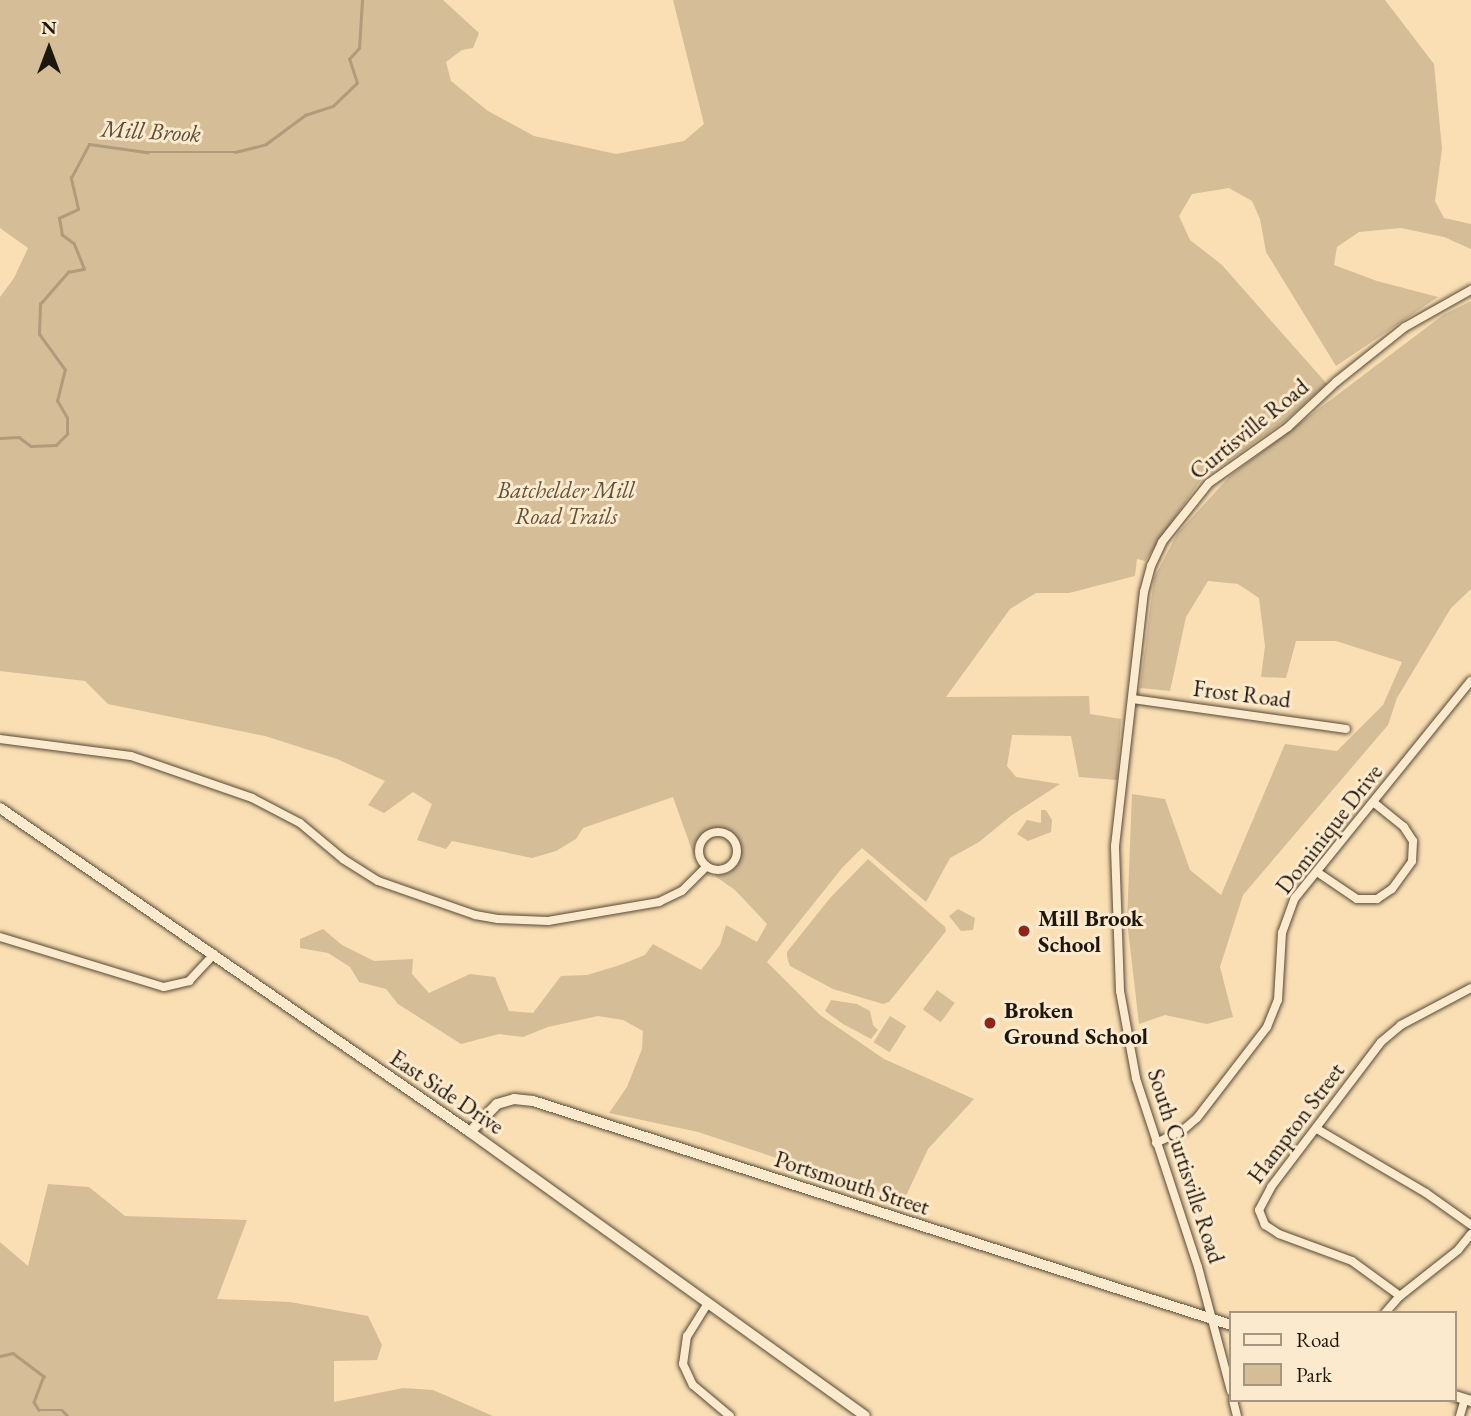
<!DOCTYPE html>
<html>
<head>
<meta charset="utf-8">
<style>
	body { margin:0 }
	#map { position:relative; width:1471px; height:1416px; overflow:hidden; background:#fadfb4; font-family:"EB Garamond",serif }
	div>[style] { position:absolute }
	[style*='--x'] { left:calc(var(--x)*1px); top:calc(var(--y)*1px); width:calc(var(--w)*1px); rotate:calc(var(--a)*1deg) }
	.green>* { inset:0; background:#d5bd98; transform-origin:0 0 }
	.stream>* { height:2.5px; margin:-1.25px; padding:0 1.25px; transform-origin:1.25px; border-radius:1.25px; background:#b09b7b }
	.roads { filter:drop-shadow(0 0 2px #564937) drop-shadow(0 0 2px #564937) }
	.minor>* { height:8px; margin:-4px; padding:0 4px; transform-origin:4px; border-radius:4px; background:#fceace }
	.minor>.ring { margin:-4px; padding:0; box-sizing:content-box; background:none; border:8px solid #fceace; border-radius:50% }
	.tertiary>* { height:10px; margin:-5px; padding:0 5px; transform-origin:5px; border-radius:5px; background:#fceace }
	.secondary>* { height:10px; margin:-5px; padding:0 5px; transform-origin:5px; border-radius:5px; background:#fceace }
	.dots>* { width:19px; height:19px; translate:-50% -50%; box-sizing:border-box; border:4px solid #fceace; border-radius:50% }
	span { translate:-50% -50%; white-space:nowrap; text-align:center; line-height:1.15; -webkit-text-stroke:6px #fceace; paint-order:stroke }
	.street-label { font-size:23px; color:#1f170d }
	.park-label { font-size:23px; color:#5f513e; font-style:italic }
	.poi-label { font-size:23px; color:#1f170d; font-weight:700 }
	.left { translate:0 -50%; text-align:left }
	.water-label { font-size:24px; color:#594c39; font-style:italic }
	.legend { position:absolute; left:1229px; top:1311px; width:228px; height:91px; box-sizing:border-box; background:#fceace; border:2px solid #a49681; margin:0; padding:9px 12px; list-style:none; font-size:21px; color:#1f170d }
	.legend li { display:flex; align-items:center; gap:14px; height:35px }
	.legend b { width:35px; border:2px solid #a49681 }
	.north { position:absolute; left:14px; top:14px; width:70px; height:70px; -webkit-text-stroke:5px #fceace; paint-order:stroke; rotate:0deg; font-size:19px; font-weight:700; line-height:28px; text-align:center; color:#1f170d }
	.north::after { content:''; display:block; margin:auto; width:24px; height:32px; background:#1f170d; clip-path:polygon(50% 0,100% 100%,50% 72%,0 100%) }
</style>
</head>
<body>
<div id="map">
	<div class="green">
		<div style="clip-path:polygon(0 0,443px 0,479px 33px,473px 48px,462px 50px,446px 62px,451px 81px,488px 111px,534px 136px,616px 154px,684px 141px,704px 124px,673px 0,1385px 0,1434px 64px,1442px 149px,1435px 201px,1444px 218px,1471px 224px,1471px 249px,1444px 237px,1401px 228px,1359px 232px,1337px 247px,1334px 265px,1377px 281px,1438px 297px,1336px 366px,1266px 252px,1260px 219px,1252px 201px,1229px 188px,1192px 194px,1179px 216px,1190px 240px,1222px 265px,1327px 384px,1285px 421px,1200px 481px,1145px 561px,1137px 559px,1135px 576px,1069px 593px,1036px 593px,1010px 609px,946px 697px,1089px 696px,1090px 714px,1121px 719px,1117px 780px,1079px 777px,1071px 736px,1012px 735px,1007px 766px,1016px 777px,1060px 784px,1012px 815px,979px 842px,950px 858px,926px 902px,862px 848px,842px 868px,767px 962px,820px 1015px,884px 1059px,974px 1099px,928px 1149px,904px 1200px,698px 1132px,609px 1113px,627px 1087px,642px 1049px,643px 1031px,623px 1020px,598px 1016px,548px 1027px,523px 1037px,499px 1034px,461px 1044px,398px 1004px,386px 989px,359px 982px,350px 967px,328px 953px,300px 948px,300px 939px,323px 929px,342px 945px,374px 961px,413px 959px,412px 974px,429px 993px,470px 974px,495px 977px,509px 1011px,533px 1013px,561px 976px,587px 975px,620px 965px,645px 955px,653px 944px,701px 970px,720px 945px,726px 925px,757px 942px,767px 924px,735px 890px,715px 876px,729px 873px,738px 864px,741px 853px,737px 839px,724px 829px,710px 830px,695px 843px,694px 856px,673px 797px,583px 828px,576px 839px,556px 851px,532px 858px,452px 841px,446px 849px,417px 840px,432px 804px,413px 792px,384px 813px,368px 805px,385px 781px,337px 759px,265px 736px,108px 704px,85px 681px,0 671px,0 297px,14px 278px,28px 248px,0 228px)"></div>
		<div style="clip-path:polygon(1471px 301px,1471px 589px,1451px 608px,1397px 698px,1388px 725px,1243px 895px,1220px 967px,1233px 1017px,1207px 1024px,1165px 1015px,1139px 1024px,1127px 921px,1132px 794px,1165px 799px,1190px 870px,1221px 895px,1285px 744px,1337px 751px,1383px 705px,1402px 662px,1336px 641px,1296px 641px,1286px 678px,1261px 677px,1265px 646px,1259px 598px,1238px 584px,1208px 581px,1186px 617px,1170px 691px,1140px 688px,1154px 578px,1177px 534px,1230px 476px,1443px 315px)"></div>
		<div style="clip-path:polygon(1041px 810px,1046px 810px,1052px 820px,1051px 832px,1028px 841px,1017px 834px,1027px 820px,1041px 823px)"></div>
		<div style="clip-path:polygon(868px 859px,945px 927px,946px 931px,931px 950px,889px 1002px,883px 1004px,833px 989px,790px 966px,787px 957px,787px 952px,830px 898px)"></div>
		<div style="clip-path:polygon(958px 909px,975px 918px,973px 930px,961px 931px,949px 916px)"></div>
		<div style="left:937px;top:990px;width:22px;height:24px;rotate:36deg"></div>
		<div style="clip-path:polygon(831px 1000px,857px 1004px,870px 1011px,873px 1025px,878px 1030px,871px 1039px,843px 1024px,825px 1011px)"></div>
		<div style="left:890px;top:1016px;width:19px;height:31px;rotate:32deg"></div>
		<div style="clip-path:polygon(48px 1184px,89px 1187px,125px 1216px,247px 1220px,217px 1299px,290px 1302px,368px 1316px,382px 1345px,377px 1360px,334px 1361px,334px 1402px,403px 1388px,433px 1390px,493px 1416px,0 1416px,0 1242px,28px 1266px)"></div>
	</div>
	<div class="stream">
		<div style="--x:0;--y:438;--w:19;--a:-3"></div>
		<div style="--x:19;--y:437;--w:15;--a:37"></div>
		<div style="--x:31;--y:446;--w:25;--a:-2"></div>
		<div style="--x:56;--y:445;--w:16;--a:-45"></div>
		<div style="--x:67;--y:434;--w:16;--a:-90"></div>
		<div style="--x:67;--y:418;--w:20;--a:-120"></div>
		<div style="--x:57;--y:401;--w:32;--a:-76"></div>
		<div style="--x:65;--y:370;--w:44;--a:-125.8"></div>
		<div style="--x:39;--y:334;--w:30;--a:-88"></div>
		<div style="--x:40;--y:304;--w:43;--a:-48.8"></div>
		<div style="--x:68;--y:272;--w:16;--a:-11"></div>
		<div style="--x:84;--y:269;--w:27;--a:-112"></div>
		<div style="--x:74;--y:244;--w:15;--a:-143"></div>
		<div style="--x:62;--y:235;--w:17;--a:-100"></div>
		<div style="--x:59;--y:218;--w:21;--a:-25"></div>
		<div style="--x:78;--y:209;--w:32;--a:-103"></div>
		<div style="--x:71;--y:178;--w:38;--a:-62"></div>
		<div style="--x:89;--y:144;--w:59;--a:7.9"></div>
		<div style="--x:147;--y:152;--w:88;--a:0"></div>
		<div style="--x:235;--y:152;--w:32;--a:-14"></div>
		<div style="--x:266;--y:144;--w:49;--a:-36.6"></div>
		<div style="--x:305;--y:115;--w:29;--a:-18"></div>
		<div style="--x:333;--y:106;--w:33;--a:-44"></div>
		<div style="--x:357;--y:83;--w:25;--a:-108"></div>
		<div style="--x:349;--y:59;--w:15;--a:-48"></div>
		<div style="--x:359;--y:48;--w:48;--a:-86.4"></div>
		<div style="--x:0;--y:1356;--w:13;--a:-13"></div>
		<div style="--x:13;--y:1353;--w:39;--a:37"></div>
		<div style="--x:44;--y:1376;--w:28;--a:111"></div>
		<div style="--x:34;--y:1402;--w:9;--a:58"></div>
		<div style="--x:39;--y:1410;--w:23;--a:0"></div>
		<div style="--x:62;--y:1410;--w:8;--a:45"></div>
	</div>
	<div class="roads">
		<div class="minor">
			<div style="--x:1133;--y:699;--w:215;--a:8"></div>
			<div style="--x:0;--y:739;--w:132;--a:7.4"></div>
			<div style="--x:131;--y:756;--w:128;--a:19.1"></div>
			<div style="--x:252;--y:798;--w:54;--a:27.5"></div>
			<div style="--x:300;--y:823;--w:56;--a:39.9"></div>
			<div style="--x:343;--y:859;--w:41;--a:32.2"></div>
			<div style="--x:378;--y:881;--w:103;--a:19.3"></div>
			<div style="--x:475;--y:915;--w:23;--a:10"></div>
			<div style="--x:498;--y:919;--w:50;--a:2.3"></div>
			<div style="--x:548;--y:921;--w:113;--a:-9.7"></div>
			<div style="--x:659;--y:902;--w:25;--a:-26"></div>
			<div style="--x:682;--y:891;--w:35;--a:-45"></div>
			<div class="ring" style="left:699px;top:832px;width:30px;height:30px"></div>
			<div style="--x:1317;--y:872;--w:48;--a:34"></div>
			<div style="--x:1357;--y:899;--w:20;--a:0"></div>
			<div style="--x:1377;--y:899;--w:18;--a:-34"></div>
			<div style="--x:1392;--y:889;--w:34;--a:-54"></div>
			<div style="--x:1412;--y:861;--w:20;--a:-87"></div>
			<div style="--x:1413;--y:841;--w:17;--a:-123"></div>
			<div style="--x:1404;--y:827;--w:38;--a:-141"></div>
			<div style="--x:0;--y:937;--w:171;--a:17"></div>
			<div style="--x:164;--y:987;--w:26;--a:-13"></div>
			<div style="--x:189;--y:981;--w:37;--a:-47"></div>
			<div style="--x:1317;--y:1129;--w:126;--a:30.4"></div>
			<div style="--x:1426;--y:1193;--w:55;--a:35.4"></div>
			<div style="--x:1156;--y:1143;--w:30;--a:-26"></div>
			<div style="--x:1183;--y:1130;--w:18;--a:-41"></div>
			<div style="--x:1197;--y:1118;--w:115;--a:-52.4"></div>
			<div style="--x:1267;--y:1027;--w:29;--a:-68"></div>
			<div style="--x:1278;--y:1000;--w:67;--a:-86.6"></div>
			<div style="--x:1282;--y:933;--w:37;--a:-70"></div>
			<div style="--x:1295;--y:898;--w:279;--a:-51"></div>
			<div style="--x:1400;--y:1296;--w:59;--a:-143.9"></div>
			<div style="--x:1352;--y:1261;--w:78;--a:-159.7"></div>
			<div style="--x:1279;--y:1234;--w:17;--a:-147"></div>
			<div style="--x:1265;--y:1225;--w:16;--a:-112"></div>
			<div style="--x:1259;--y:1210;--w:26;--a:-62"></div>
			<div style="--x:1271;--y:1187;--w:182;--a:-52.8"></div>
			<div style="--x:1381;--y:1042;--w:26;--a:-40"></div>
			<div style="--x:1401;--y:1025;--w:79;--a:-27.9"></div>
			<div style="--x:708;--y:1303;--w:39;--a:122"></div>
			<div style="--x:687;--y:1336;--w:28;--a:98"></div>
			<div style="--x:683;--y:1364;--w:23;--a:65"></div>
			<div style="--x:693;--y:1385;--w:48;--a:40"></div>
			<div style="--x:1385;--y:1313;--w:23;--a:-49"></div>
			<div style="--x:1400;--y:1296;--w:74;--a:-38.4"></div>
			<div style="--x:1458;--y:1250;--w:21;--a:-51"></div>
			<div style="--x:1231;--y:1391;--w:128;--a:-104.9"></div>
			<div style="--x:1198;--y:1267;--w:199;--a:-108.2"></div>
			<div style="--x:1136;--y:1078;--w:88;--a:-100.4"></div>
			<div style="--x:1120;--y:991;--w:145;--a:-92"></div>
			<div style="--x:1115;--y:846;--w:256;--a:-83.5"></div>
			<div style="--x:1144;--y:592;--w:27;--a:-75"></div>
			<div style="--x:1151;--y:566;--w:26;--a:-65"></div>
			<div style="--x:1162;--y:542;--w:75;--a:-51.5"></div>
			<div style="--x:1209;--y:483;--w:97;--a:-35.3"></div>
			<div style="--x:1288;--y:427;--w:66;--a:-43.2"></div>
			<div style="--x:1336;--y:382;--w:88;--a:-38.6"></div>
			<div style="--x:1405;--y:327;--w:76;--a:-29.3"></div>
			<div style="--x:1233;--y:1400;--w:16;--a:76"></div>
			<div style="--x:1460;--y:1416;--w:18;--a:-74"></div>
		</div>
		<div class="tertiary">
			<div style="--x:470;--y:1132;--w:39;--a:-46"></div>
			<div style="--x:497;--y:1104;--w:18;--a:-16"></div>
			<div style="--x:514;--y:1099;--w:19;--a:6"></div>
			<div style="--x:533;--y:1101;--w:733;--a:17.79"></div>
			<div style="--x:1455;--y:1396;--w:17;--a:17"></div>
		</div>
		<div class="secondary">
			<div style="--x:0;--y:808;--w:571;--a:34.58"></div>
			<div style="--x:470;--y:1132;--w:486;--a:35.7"></div>
		</div>
	</div>
	<div class="dots">
		<div style="left:1024px;top:931px;background:#8f2418"></div>
		<div style="left:990px;top:1023px;background:#8f2418"></div>
	</div>
	<div class="street-label">
		<span style="left:1249px;top:429px;rotate:-39deg">Curtisville Road</span>
		<span style="left:1242px;top:694px;rotate:7deg">Frost Road</span>
		<span style="left:1329px;top:829px;rotate:-52deg">Dominique Drive</span>
		<span style="left:447px;top:1092px;rotate:34deg">East Side Drive</span>
		<span style="left:1296px;top:1123px;rotate:-53deg">Hampton Street</span>
		<span style="left:1186px;top:1166px;rotate:72deg">South Curtisville Road</span>
		<span style="left:852px;top:1183px;rotate:18deg">Portsmouth Street</span>
	</div>
	<div class="park-label">
		<span style="left:566px;top:503px">Batchelder Mill<br>Road Trails</span>
	</div>
	<div class="poi-label">
		<span class="left" style="left:1038px;top:931px">Mill Brook<br>School</span>
		<span class="left" style="left:1004px;top:1023px">Broken<br>Ground School</span>
	</div>
	<div class="water-label">
		<span style="left:151px;top:131px;rotate:3deg">Mill Brook</span>
	</div>
	<ul class="legend">
	<li><b style="height:9px;background:#fceace"></b>Road</li>
	<li><b style="height:19px;background:#d5bd98"></b>Park</li>
	</ul>
	<div class="north">N</div>
</div>
</body>
</html>
